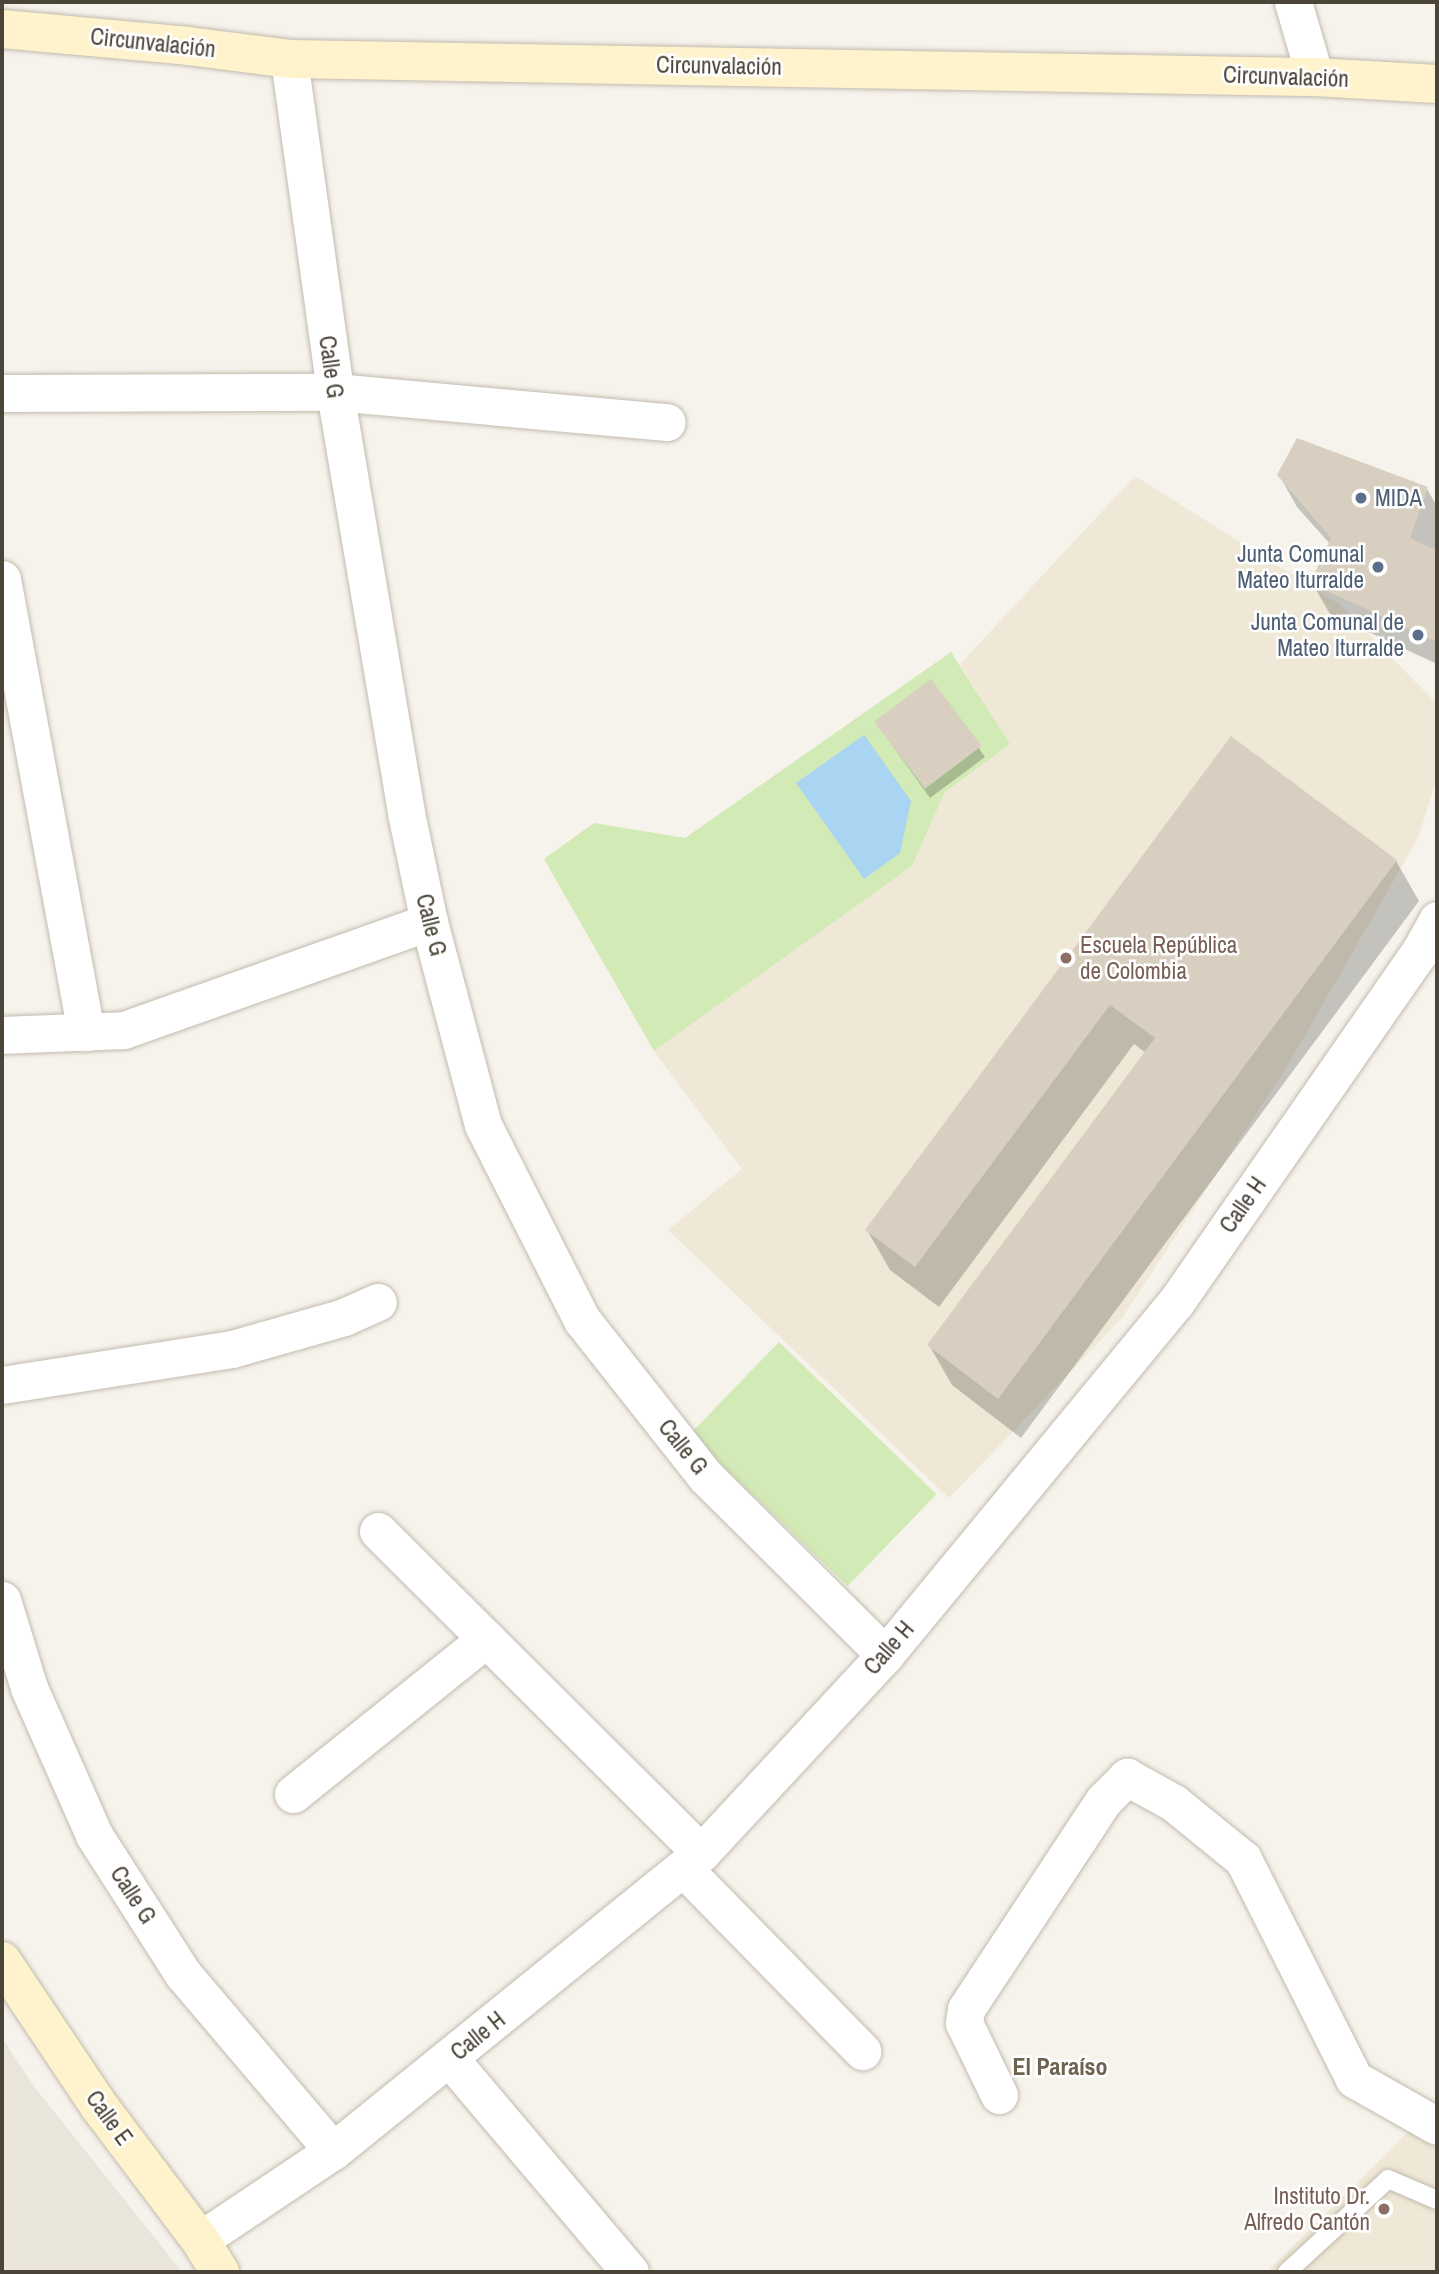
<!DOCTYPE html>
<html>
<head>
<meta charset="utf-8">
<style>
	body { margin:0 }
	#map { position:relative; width:1439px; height:2274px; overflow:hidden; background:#f6f3ec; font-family:"Archivo Narrow",sans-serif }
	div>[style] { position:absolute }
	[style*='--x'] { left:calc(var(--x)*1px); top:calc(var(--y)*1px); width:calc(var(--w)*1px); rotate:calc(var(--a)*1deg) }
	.residential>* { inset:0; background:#eae5da }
	.education>* { inset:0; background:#efe8d6 }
	.green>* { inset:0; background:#d2eab5; transform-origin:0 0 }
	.water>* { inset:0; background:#a9d4f2 }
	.shadow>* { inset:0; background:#0003 }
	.building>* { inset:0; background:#d8cfc1; transform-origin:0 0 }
	.roads { filter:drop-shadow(0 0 2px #c2bbae) drop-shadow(0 0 2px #c2bbae) }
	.lane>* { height:18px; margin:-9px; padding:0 9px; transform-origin:9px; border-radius:9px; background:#fff }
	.street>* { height:37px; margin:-18.5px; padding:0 18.5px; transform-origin:18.5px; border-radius:18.5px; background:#fff }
	.secondary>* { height:38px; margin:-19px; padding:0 19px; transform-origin:19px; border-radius:19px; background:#fff3cd }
	.dots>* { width:19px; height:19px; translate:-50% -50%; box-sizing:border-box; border:4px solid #fff; border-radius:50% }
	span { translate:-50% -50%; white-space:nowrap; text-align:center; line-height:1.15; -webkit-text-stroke:5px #fff; paint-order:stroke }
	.street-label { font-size:23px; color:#4b4439 }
	.service-label { font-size:23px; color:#4e5e75 }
	.left { translate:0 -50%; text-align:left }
	.right { translate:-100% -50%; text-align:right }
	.education-label { font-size:23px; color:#785e54 }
	.neighbourhood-label { font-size:24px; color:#6e6250; font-weight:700 }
	.frame { position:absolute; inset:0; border:4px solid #4b4439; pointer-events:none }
</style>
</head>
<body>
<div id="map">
	<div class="residential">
		<div style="clip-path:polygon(2px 2038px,36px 2089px,182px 2272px,2px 2272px)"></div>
	</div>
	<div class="education">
		<div style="clip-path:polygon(1135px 476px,1339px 604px,1437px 704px,1437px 778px,1418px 838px,1288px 1065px,1122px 1318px,949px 1498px,668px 1230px,742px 1169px,654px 1051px,912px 866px,945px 792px,1009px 744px,960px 664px)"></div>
		<div style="clip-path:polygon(1408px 2132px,1437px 2145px,1437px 2272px,1267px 2272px)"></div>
	</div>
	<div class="green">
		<div style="clip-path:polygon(951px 652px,1010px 744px,945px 792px,912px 866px,654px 1051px,544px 859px,594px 823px,685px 838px)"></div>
		<div style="left:779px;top:1342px;width:219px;height:128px;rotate:44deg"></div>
	</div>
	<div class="water">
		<div style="clip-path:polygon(864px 735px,911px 801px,900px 853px,864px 879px,796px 783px)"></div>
	</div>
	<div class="shadow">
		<div style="clip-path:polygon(1279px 475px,1427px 489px,1437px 506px,1437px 542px,1434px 551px,1437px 552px,1437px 664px,1330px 614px,1312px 583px,1330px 544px,1297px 507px)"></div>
		<div style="clip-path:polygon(931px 681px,985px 757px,930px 798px,882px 731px)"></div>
		<div style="clip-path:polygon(1231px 738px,1396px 861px,1419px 901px,1021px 1438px,952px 1385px,929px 1345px,1146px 1053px,1134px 1044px,939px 1307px,890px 1270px,867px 1230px)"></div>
	</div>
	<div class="building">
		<div style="clip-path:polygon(1297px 438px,1428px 487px,1410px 538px,1437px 551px,1437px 642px,1310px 583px,1331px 538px,1277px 475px)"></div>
		<div style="left:931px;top:679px;width:84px;height:71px;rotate:53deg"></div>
		<div style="clip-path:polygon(1231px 736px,1397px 860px,998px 1399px,927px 1345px,1155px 1038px,1110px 1005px,915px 1267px,865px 1230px)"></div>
	</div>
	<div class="roads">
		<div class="lane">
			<div style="--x:1287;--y:2272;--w:137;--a:-42.6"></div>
			<div style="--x:1388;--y:2179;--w:53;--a:23.2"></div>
		</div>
		<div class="street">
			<div style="--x:1293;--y:2;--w:78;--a:73.7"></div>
			<div style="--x:289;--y:59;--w:336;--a:82.1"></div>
			<div style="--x:335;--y:392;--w:427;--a:80.4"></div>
			<div style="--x:406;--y:813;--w:111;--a:78.1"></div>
			<div style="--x:429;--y:922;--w:210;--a:75.1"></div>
			<div style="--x:483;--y:1125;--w:219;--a:63.1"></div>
			<div style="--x:582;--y:1320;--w:200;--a:51.7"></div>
			<div style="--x:706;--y:1477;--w:252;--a:44.8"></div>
			<div style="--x:2;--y:393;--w:333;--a:-0.2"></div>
			<div style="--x:335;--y:392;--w:333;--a:5.2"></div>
			<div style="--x:2;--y:579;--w:461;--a:79.5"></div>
			<div style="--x:2;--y:1035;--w:122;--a:-2.3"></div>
			<div style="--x:124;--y:1030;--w:324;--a:-19.5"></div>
			<div style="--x:2;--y:1385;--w:233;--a:-8.9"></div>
			<div style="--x:232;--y:1349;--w:116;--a:-15.9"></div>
			<div style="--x:344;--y:1317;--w:37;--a:-24"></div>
			<div style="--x:378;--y:1531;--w:456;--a:44.9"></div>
			<div style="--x:2;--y:1600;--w:92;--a:72.9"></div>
			<div style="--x:29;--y:1688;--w:161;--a:66.1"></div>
			<div style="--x:94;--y:1835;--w:165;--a:57.4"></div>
			<div style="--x:183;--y:1974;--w:232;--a:49.7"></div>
			<div style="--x:293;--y:1794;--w:248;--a:-38.8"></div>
			<div style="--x:684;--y:1869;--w:255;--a:45.6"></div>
			<div style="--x:450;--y:2059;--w:279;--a:49.8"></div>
			<div style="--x:999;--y:2095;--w:80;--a:-115.9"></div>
			<div style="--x:964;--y:2023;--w:14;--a:-82"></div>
			<div style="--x:966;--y:2009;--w:250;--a:-56.6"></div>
			<div style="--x:1104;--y:1800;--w:33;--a:-45"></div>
			<div style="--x:1127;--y:1777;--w:54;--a:29"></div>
			<div style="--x:1174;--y:1803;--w:89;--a:39.1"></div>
			<div style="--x:1243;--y:1859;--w:246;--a:63.2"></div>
			<div style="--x:1354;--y:2079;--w:95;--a:29.5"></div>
			<div style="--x:200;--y:2240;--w:160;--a:-33.8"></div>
			<div style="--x:333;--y:2151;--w:474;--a:-39"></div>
			<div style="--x:701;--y:1853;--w:270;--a:-47.1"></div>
			<div style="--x:885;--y:1655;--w:457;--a:-50.5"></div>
			<div style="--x:1176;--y:1302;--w:425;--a:-55.2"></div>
			<div style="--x:1419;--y:953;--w:38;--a:-61"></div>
		</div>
		<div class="secondary">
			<div style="--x:2;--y:29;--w:187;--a:5.2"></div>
			<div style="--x:188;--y:46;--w:102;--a:7.3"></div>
			<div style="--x:289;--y:59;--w:1026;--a:1.01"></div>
			<div style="--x:1315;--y:77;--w:122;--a:3.3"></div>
			<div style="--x:2;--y:1961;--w:174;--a:56.2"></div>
			<div style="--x:99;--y:2106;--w:168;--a:53"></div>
			<div style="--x:200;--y:2240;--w:38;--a:58"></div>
		</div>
	</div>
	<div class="dots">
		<div style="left:1361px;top:498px;background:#5c6f8a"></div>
		<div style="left:1378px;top:567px;background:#5c6f8a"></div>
		<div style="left:1418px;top:635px;background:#5c6f8a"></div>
		<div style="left:1066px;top:958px;background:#8d6e63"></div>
		<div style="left:1384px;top:2209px;background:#8d6e63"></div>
	</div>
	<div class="street-label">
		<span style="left:153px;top:43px;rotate:6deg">Circunvalación</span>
		<span style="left:719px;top:66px;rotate:1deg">Circunvalación</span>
		<span style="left:1286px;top:77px;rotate:2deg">Circunvalación</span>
		<span style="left:331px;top:367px;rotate:82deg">Calle G</span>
		<span style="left:431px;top:925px;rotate:76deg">Calle G</span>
		<span style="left:1243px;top:1205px;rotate:-55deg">Calle H</span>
		<span style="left:683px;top:1447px;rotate:51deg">Calle G</span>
		<span style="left:889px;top:1648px;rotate:-49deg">Calle H</span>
		<span style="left:133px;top:1895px;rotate:57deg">Calle G</span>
		<span style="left:478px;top:2036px;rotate:-39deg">Calle H</span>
		<span style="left:109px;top:2118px;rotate:54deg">Calle E</span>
	</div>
	<div class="service-label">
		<span class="left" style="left:1375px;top:498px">MIDA</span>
		<span class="right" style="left:1364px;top:567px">Junta Comunal<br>Mateo Iturralde</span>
		<span class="right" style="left:1404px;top:635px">Junta Comunal de<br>Mateo Iturralde</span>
	</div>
	<div class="education-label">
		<span class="left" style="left:1080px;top:958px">Escuela República<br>de Colombia</span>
		<span class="right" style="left:1370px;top:2209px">Instituto Dr.<br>Alfredo Cantón</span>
	</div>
	<div class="neighbourhood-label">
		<span style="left:1060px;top:2067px">El Paraíso</span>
	</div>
	<div class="frame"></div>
</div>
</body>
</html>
